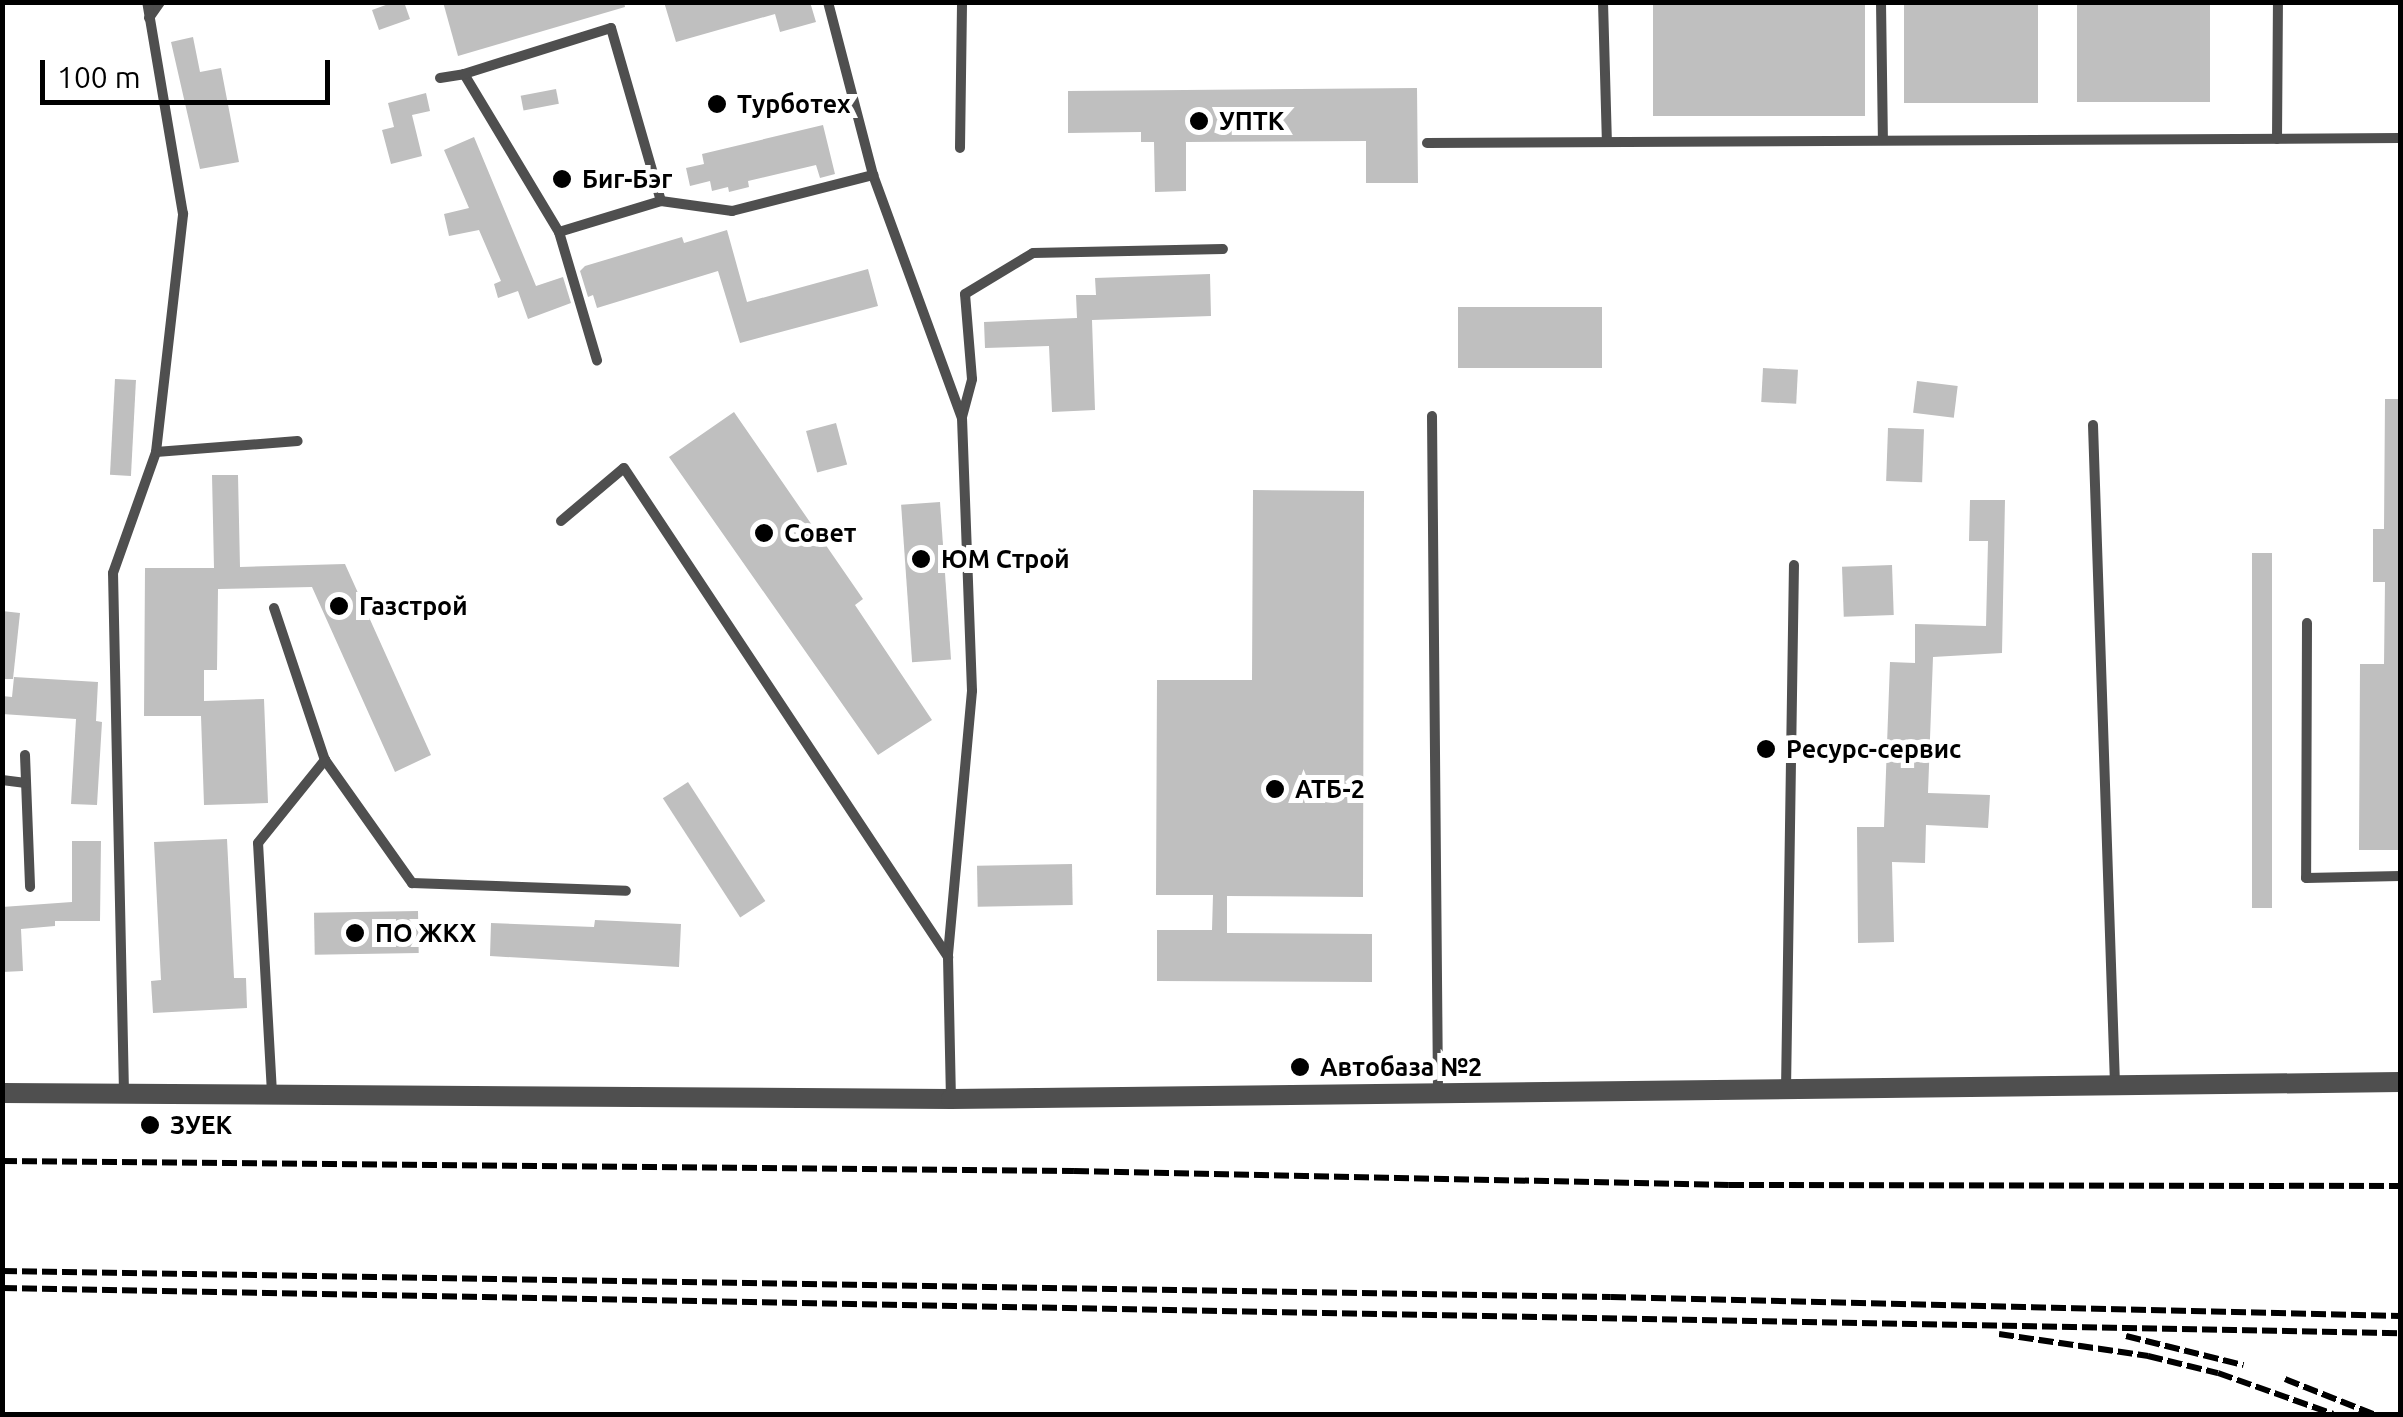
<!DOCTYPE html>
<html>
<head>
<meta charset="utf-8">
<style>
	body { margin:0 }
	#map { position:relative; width:2403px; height:1417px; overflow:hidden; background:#fff; font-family:Ubuntu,sans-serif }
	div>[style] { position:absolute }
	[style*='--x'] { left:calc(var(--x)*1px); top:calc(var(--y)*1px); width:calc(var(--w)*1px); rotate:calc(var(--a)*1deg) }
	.building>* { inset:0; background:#bfbfbf; transform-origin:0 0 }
	.service>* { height:10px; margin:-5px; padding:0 5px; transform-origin:5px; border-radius:5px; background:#4f4f4f }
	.tertiary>* { height:20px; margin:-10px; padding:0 10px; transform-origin:10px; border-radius:10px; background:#4f4f4f }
	.rail>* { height:6px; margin-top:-3px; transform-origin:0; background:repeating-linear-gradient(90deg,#000 0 15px,transparent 0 20px) }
	.dots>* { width:28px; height:28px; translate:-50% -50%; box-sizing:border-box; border:5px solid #fff; border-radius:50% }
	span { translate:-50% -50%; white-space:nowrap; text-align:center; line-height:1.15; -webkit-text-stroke:10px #fff; paint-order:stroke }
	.poi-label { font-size:25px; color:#000; font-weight:700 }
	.left { translate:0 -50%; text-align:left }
	.frame { position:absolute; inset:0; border:5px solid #000; pointer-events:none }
	.scale { position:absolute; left:40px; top:60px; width:290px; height:45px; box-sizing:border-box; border:5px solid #000; border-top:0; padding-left:12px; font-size:30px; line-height:35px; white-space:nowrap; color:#000; -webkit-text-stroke:8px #fff; paint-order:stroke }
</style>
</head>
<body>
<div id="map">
	<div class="building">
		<div style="clip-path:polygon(394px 2px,404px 2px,410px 19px,379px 30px,372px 10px)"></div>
		<div style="clip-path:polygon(443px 2px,624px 2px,625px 7px,458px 56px)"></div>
		<div style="clip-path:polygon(664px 2px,810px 2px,816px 22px,780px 32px,775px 14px,676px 42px)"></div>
		<div style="left:1653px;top:2px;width:212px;height:114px"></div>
		<div style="left:1904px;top:2px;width:134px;height:101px"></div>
		<div style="left:2077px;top:2px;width:133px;height:100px"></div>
		<div style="clip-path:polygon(193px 37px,200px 72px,221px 68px,239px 162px,200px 169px,171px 42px)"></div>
		<div style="clip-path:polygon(1417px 88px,1418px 183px,1366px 183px,1366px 141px,1186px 142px,1186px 191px,1155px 192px,1154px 142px,1141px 142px,1141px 132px,1068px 133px,1068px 91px)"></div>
		<div style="left:556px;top:89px;width:15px;height:36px;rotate:79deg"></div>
		<div style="clip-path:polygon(426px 93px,430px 111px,412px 115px,422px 156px,391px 164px,382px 130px,394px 127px,388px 103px)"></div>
		<div style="clip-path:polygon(823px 125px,835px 174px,820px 178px,816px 165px,748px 181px,749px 187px,729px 192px,728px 187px,712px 191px,710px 181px,690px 186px,686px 168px,704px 164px,702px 154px)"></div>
		<div style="clip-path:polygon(474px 137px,536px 286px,563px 277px,571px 303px,528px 319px,518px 291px,498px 298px,494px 284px,501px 281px,479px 230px,449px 236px,444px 214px,469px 208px,444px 150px)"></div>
		<div style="clip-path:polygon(727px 230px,747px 302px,868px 269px,878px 306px,740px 343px,718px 271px,597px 308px,593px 295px,588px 297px,580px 271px,585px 266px,682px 237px,684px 243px)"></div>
		<div style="clip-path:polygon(1210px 274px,1211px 316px,1092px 320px,1095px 410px,1052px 412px,1049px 346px,985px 348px,984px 322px,1077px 318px,1076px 295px,1096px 295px,1095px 278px)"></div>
		<div style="left:1602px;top:307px;width:61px;height:144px;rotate:90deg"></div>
		<div style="left:1763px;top:368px;width:35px;height:34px;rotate:3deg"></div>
		<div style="left:115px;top:379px;width:21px;height:96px;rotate:3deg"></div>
		<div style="left:1917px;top:381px;width:41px;height:32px;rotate:7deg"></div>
		<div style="clip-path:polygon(2385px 399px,2400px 399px,2400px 850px,2359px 850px,2360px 664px,2384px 664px,2385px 582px,2373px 582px,2373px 529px,2384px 529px)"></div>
		<div style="clip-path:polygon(734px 412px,863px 599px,855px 605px,932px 720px,878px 755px,669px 457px)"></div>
		<div style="left:836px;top:423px;width:43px;height:31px;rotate:75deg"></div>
		<div style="left:1888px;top:428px;width:36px;height:53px;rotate:2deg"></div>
		<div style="clip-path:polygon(212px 475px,238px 475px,240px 567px,345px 564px,431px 755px,395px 772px,312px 587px,218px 589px,217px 670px,204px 670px,204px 701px,264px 699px,268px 803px,204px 805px,201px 716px,144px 716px,145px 568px,214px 568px)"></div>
		<div style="clip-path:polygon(1253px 490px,1364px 491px,1363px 897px,1227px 896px,1227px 933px,1372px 934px,1372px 982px,1157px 981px,1157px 930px,1212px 930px,1213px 895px,1156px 895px,1157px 680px,1252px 680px)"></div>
		<div style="clip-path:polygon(1970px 500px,2005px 500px,2002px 653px,1933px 657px,1928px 793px,1990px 795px,1988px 828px,1926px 825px,1925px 863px,1892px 862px,1894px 942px,1858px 943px,1857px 827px,1884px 827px,1890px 662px,1915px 663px,1915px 624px,1986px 626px,1988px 541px,1969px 541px)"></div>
		<div style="left:940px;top:502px;width:158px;height:39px;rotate:86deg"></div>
		<div style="left:2252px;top:553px;width:20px;height:355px"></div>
		<div style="left:1892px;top:565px;width:50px;height:50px;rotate:88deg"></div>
		<div style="clip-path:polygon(2px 611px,20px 613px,13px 679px,2px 679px)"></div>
		<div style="clip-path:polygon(14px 677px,98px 682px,96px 721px,102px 722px,97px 805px,71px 804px,76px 719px,2px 714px,2px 696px,12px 697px)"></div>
		<div style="left:688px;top:782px;width:142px;height:30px;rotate:57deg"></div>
		<div style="clip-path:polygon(227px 839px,234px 978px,246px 978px,247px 1008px,153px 1013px,151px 981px,161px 980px,154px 842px)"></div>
		<div style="clip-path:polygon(72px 841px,101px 841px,100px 921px,55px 921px,55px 926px,21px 929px,23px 971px,2px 972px,2px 907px,72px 902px)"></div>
		<div style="left:1072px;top:864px;width:41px;height:95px;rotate:89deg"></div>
		<div style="left:418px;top:911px;width:42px;height:104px;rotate:89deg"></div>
		<div style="clip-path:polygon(595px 920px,681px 924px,679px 967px,490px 956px,491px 923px,594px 927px)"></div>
	</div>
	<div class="service">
		<div style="--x:828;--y:2;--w:179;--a:75.4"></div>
		<div style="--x:873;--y:175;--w:259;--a:69.9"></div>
		<div style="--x:962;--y:418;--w:273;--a:87.9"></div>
		<div style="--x:972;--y:691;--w:267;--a:95.2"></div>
		<div style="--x:948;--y:957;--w:141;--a:88.8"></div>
		<div style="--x:1603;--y:2;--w:140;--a:88.4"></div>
		<div style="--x:1881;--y:2;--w:137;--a:89.2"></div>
		<div style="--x:149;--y:18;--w:19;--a:-55"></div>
		<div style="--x:464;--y:74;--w:184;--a:59"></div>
		<div style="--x:559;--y:232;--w:107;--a:-16.9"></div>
		<div style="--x:440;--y:78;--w:24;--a:-9"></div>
		<div style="--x:464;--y:74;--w:154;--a:-17.4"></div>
		<div style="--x:611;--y:28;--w:180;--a:73.9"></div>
		<div style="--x:661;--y:201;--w:72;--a:8"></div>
		<div style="--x:732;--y:211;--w:146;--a:-14.3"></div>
		<div style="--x:2277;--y:139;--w:137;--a:-89.6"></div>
		<div style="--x:1427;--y:143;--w:973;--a:-0.29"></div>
		<div style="--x:960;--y:148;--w:146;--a:-89.2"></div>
		<div style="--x:559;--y:232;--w:134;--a:73.5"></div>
		<div style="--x:1432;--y:416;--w:677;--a:89.49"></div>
		<div style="--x:962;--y:417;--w:39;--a:-75"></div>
		<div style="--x:972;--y:379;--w:85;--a:-94.7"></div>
		<div style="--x:965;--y:294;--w:79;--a:-31.1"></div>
		<div style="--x:1033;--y:253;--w:190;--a:-1.2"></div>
		<div style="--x:2093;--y:425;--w:661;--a:88.09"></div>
		<div style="--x:156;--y:452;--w:142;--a:-4.4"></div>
		<div style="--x:561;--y:521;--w:82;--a:-40.1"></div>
		<div style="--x:624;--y:468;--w:587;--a:56.47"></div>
		<div style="--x:274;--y:608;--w:160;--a:71.5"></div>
		<div style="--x:325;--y:760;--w:151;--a:54.7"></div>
		<div style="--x:412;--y:883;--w:214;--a:2.1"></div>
		<div style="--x:2307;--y:623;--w:255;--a:90.2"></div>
		<div style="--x:2306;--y:878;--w:94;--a:-1.2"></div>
		<div style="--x:25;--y:755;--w:132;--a:87.8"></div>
		<div style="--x:2;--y:780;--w:24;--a:7"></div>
		<div style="--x:1786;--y:1090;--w:525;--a:-89.13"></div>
		<div style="--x:124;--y:1093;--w:520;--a:-91.21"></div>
		<div style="--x:113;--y:573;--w:128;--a:-70.4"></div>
		<div style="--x:156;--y:452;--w:240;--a:-83.5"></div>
		<div style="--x:183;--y:214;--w:215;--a:-99.6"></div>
		<div style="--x:272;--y:1093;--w:250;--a:-93.2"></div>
		<div style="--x:258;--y:843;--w:107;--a:-51.1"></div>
	</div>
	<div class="tertiary">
		<div style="--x:2;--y:1093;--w:949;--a:0.36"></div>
		<div style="--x:951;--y:1099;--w:1449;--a:-0.67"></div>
	</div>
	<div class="rail">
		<div style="--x:2;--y:1161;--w:1072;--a:0.53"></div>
		<div style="--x:1074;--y:1171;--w:655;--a:1.22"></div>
		<div style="--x:1729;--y:1185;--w:671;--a:0.09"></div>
		<div style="--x:2;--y:1271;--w:1609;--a:0.93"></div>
		<div style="--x:1611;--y:1297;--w:789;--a:1.38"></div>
		<div style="--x:2;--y:1288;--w:2398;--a:1.08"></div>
		<div style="--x:1999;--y:1334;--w:151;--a:8.4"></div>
		<div style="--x:2148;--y:1356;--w:72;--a:13.7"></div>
		<div style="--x:2218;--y:1373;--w:122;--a:19.6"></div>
		<div style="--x:2126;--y:1336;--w:121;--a:13.9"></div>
		<div style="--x:2285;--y:1379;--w:95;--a:21.7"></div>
	</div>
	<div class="dots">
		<div style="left:717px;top:104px;background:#000"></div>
		<div style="left:1199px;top:121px;background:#000"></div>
		<div style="left:562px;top:179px;background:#000"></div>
		<div style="left:764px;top:533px;background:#000"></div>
		<div style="left:921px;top:559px;background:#000"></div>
		<div style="left:339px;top:606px;background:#000"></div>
		<div style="left:1766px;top:749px;background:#000"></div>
		<div style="left:1275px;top:789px;background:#000"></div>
		<div style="left:355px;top:933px;background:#000"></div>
		<div style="left:1300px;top:1067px;background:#000"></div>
		<div style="left:150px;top:1125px;background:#000"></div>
	</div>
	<div class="poi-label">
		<span class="left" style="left:737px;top:104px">Турботех</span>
		<span class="left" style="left:1219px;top:121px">УПТК</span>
		<span class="left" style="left:582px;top:179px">Биг-Бэг</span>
		<span class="left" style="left:784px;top:533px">Совет</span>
		<span class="left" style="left:941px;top:559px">ЮМ Строй</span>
		<span class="left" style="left:359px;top:606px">Газстрой</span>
		<span class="left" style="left:1786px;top:749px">Ресурс-сервис</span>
		<span class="left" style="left:1295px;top:789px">АТБ-2</span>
		<span class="left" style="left:375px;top:933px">ПО ЖКХ</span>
		<span class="left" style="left:1320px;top:1067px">Автобаза №2</span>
		<span class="left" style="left:170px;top:1125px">ЗУЕК</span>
	</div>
	<div class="frame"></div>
	<div class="scale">100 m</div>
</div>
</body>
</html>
